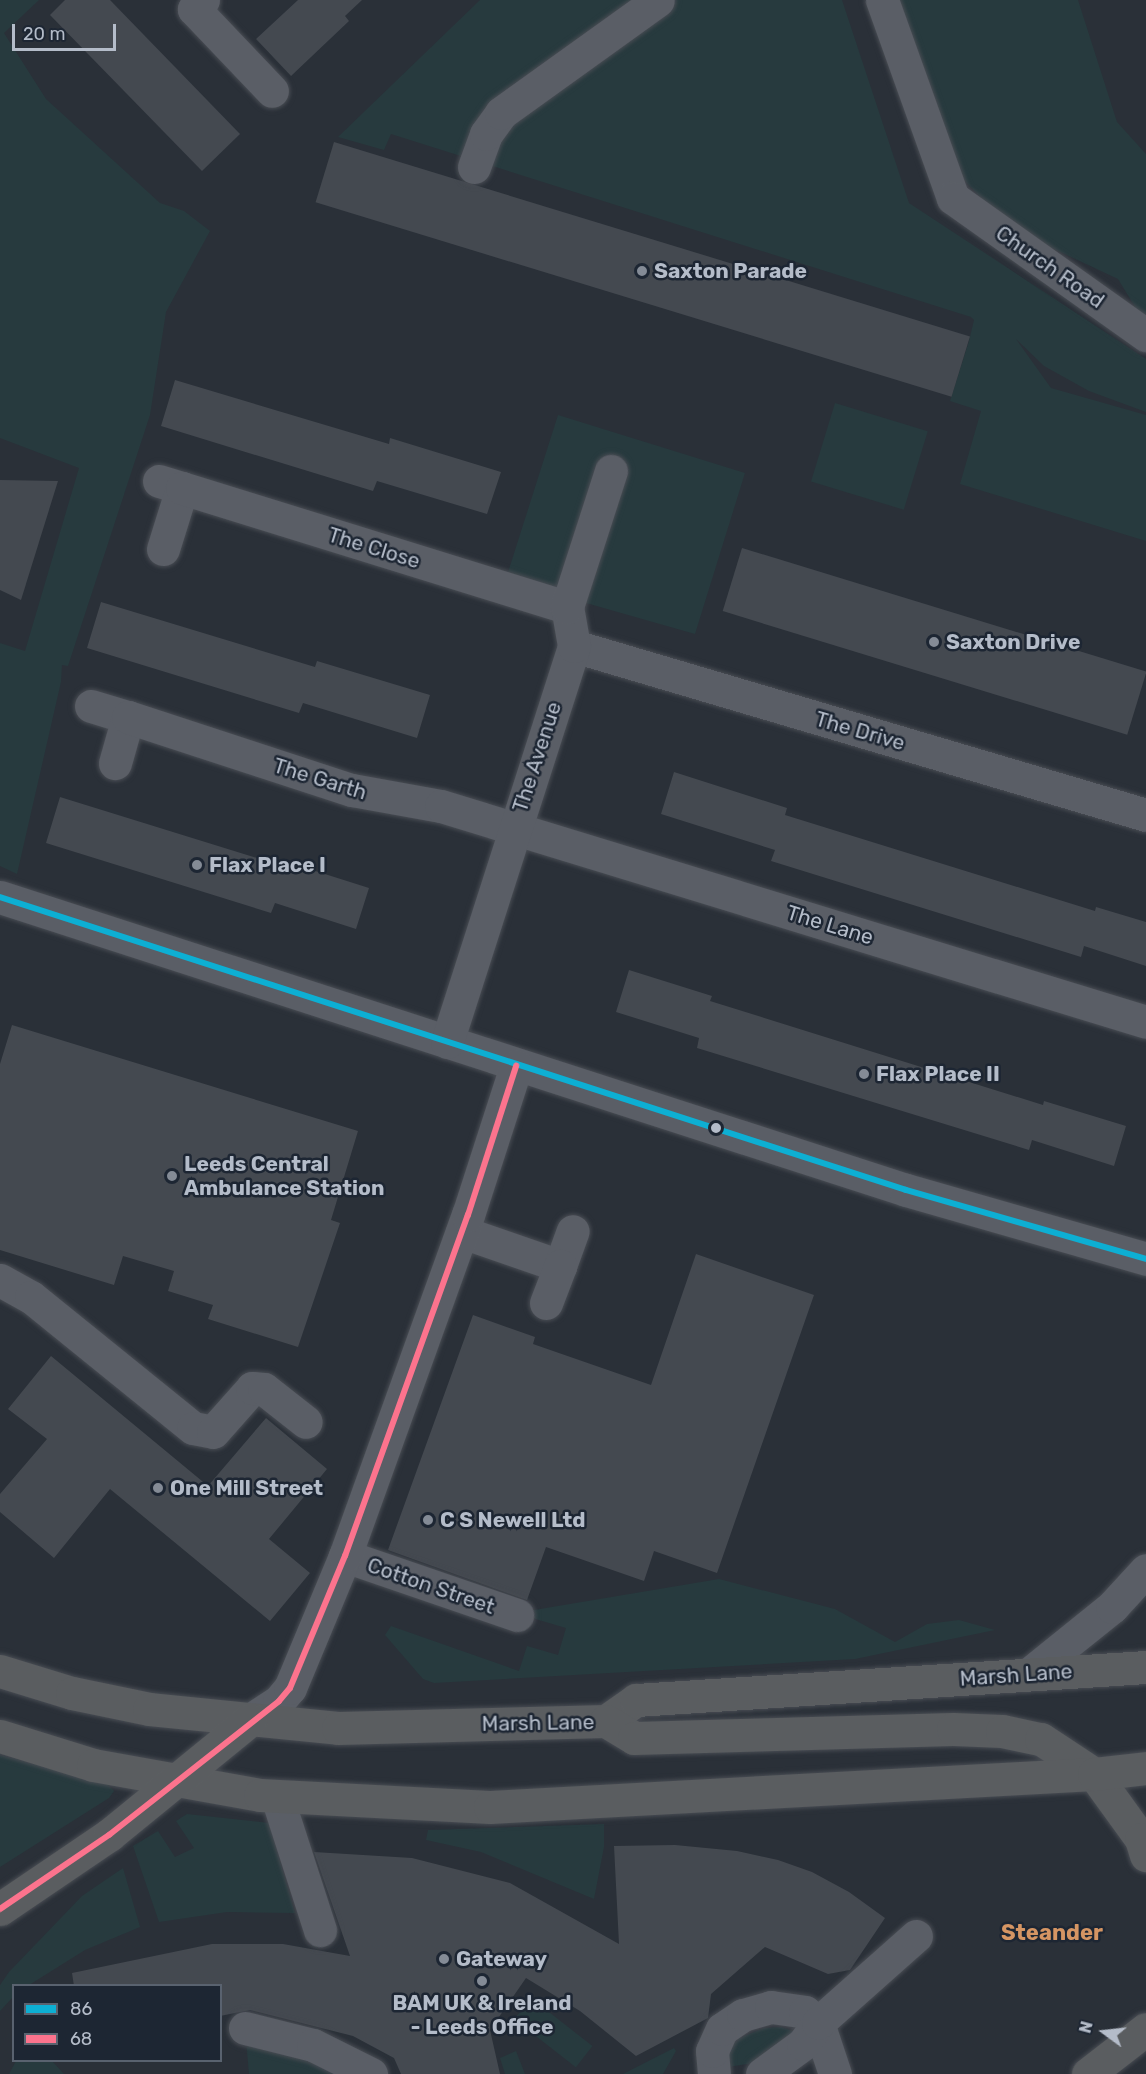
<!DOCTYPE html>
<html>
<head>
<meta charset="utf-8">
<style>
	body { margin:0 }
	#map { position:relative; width:1146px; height:2074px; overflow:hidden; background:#2a3038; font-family:Rubik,sans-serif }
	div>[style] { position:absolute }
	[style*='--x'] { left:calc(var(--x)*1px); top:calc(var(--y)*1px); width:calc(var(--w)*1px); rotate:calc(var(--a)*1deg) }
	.green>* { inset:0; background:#273a3e; transform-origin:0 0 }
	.building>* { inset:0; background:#444950; transform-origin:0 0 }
	.roads { filter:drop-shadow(0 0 2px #484c53) drop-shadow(0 0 2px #484c53) }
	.minor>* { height:33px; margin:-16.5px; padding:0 16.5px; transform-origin:16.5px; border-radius:16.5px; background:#5a5e66 }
	.highway>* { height:33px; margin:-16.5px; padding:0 16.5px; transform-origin:16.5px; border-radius:16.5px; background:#5a5d60 }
	.bus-1>* { height:6px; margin:-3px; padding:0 3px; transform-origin:3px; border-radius:3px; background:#0dafd3 }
	.bus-2>* { height:6px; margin:-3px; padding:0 3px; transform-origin:3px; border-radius:3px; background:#fc738d }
	.dots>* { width:16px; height:16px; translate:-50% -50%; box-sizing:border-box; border:3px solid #1d2633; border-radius:50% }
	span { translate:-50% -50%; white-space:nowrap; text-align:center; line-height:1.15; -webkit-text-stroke:5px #1d2633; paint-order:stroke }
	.street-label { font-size:21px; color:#b4bcc9 }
	.poi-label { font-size:21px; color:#b4bcc9; font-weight:700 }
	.left { translate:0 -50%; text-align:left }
	.neighbourhood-label { font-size:22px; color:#d59563; font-weight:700 }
	.legend { position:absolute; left:12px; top:1984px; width:210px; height:78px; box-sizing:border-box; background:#1d2633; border:2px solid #59626f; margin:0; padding:8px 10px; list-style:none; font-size:18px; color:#b4bcc9 }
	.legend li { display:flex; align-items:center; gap:12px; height:30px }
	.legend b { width:30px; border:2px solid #59626f }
	.north { position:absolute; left:1074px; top:2002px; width:60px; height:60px; -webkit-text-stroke:4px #1d2633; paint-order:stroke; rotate:285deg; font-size:16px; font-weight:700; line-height:24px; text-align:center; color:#b4bcc9 }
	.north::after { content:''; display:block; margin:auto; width:21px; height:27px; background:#b4bcc9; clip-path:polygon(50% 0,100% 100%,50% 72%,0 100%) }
	.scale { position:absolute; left:12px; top:24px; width:104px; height:27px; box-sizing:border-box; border:3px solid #b4bcc9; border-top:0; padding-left:8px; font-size:18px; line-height:21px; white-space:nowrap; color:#b4bcc9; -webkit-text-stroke:4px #1d2633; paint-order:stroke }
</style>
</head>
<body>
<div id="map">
	<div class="green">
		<div style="clip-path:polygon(0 0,39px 0,4px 33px,46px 99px,160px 203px,184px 211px,210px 231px,166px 312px,150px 415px,68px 666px,62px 665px,61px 682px,17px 874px,0 866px,0 643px,25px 651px,79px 468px,0 438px)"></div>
		<div style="clip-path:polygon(480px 0,842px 0,909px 203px,1146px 359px,1146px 412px,1089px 391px,1044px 366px,1016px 339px,1051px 388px,1146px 415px,1146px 541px,960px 484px,981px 411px,950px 401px,969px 341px,974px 320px,971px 317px,391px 134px,384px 150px,338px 137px)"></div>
		<div style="clip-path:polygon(896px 0,1078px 0,1117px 122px,1146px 154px,1146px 316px,1137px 310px,1118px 279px,1035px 240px,987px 204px,963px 179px)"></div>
		<div style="left:835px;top:403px;width:97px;height:82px;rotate:17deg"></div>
		<div style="clip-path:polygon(558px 415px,745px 473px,695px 634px,586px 603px,567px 607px,503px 588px)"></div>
		<div style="clip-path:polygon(719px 1579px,835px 1609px,895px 1642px,927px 1624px,959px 1620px,995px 1630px,855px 1659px,434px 1683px,423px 1679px,385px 1635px,391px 1626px,519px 1671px,527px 1646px,558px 1655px,566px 1628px,532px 1618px,534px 1610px)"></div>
		<div style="clip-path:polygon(0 1755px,104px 1781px,114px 1791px,109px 1798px,0 1867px)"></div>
		<div style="clip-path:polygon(187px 1814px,269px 1823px,295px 1913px,227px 1912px,159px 1922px,133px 1846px,158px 1831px,175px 1857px,194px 1848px,176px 1821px)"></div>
		<div style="clip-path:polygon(604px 1824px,604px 1847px,594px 1899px,481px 1852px,426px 1840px,428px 1830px)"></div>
		<div style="clip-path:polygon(123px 1868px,140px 1927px,85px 1950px,29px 1985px,14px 1986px,13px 1997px,0 2011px,0 1985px,9px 1972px,82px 1896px)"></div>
		<div style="left:531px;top:1998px;width:78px;height:27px;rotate:38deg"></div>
		<div style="clip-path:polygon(781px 2027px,796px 2032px,760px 2062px,728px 2067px,726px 2052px,735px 2040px,764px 2028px)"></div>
		<div style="clip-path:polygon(245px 2028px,371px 2074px,249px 2074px)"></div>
		<div style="clip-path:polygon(674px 2048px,676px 2051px,663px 2074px,623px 2074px)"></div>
		<div style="clip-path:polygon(516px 2051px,525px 2074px,505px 2074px,500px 2058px)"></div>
		<div style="clip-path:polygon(16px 2061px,52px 2061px,64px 2074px,9px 2074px)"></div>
	</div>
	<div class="building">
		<div style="clip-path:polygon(65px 0,110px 0,240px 134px,202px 171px,50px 15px)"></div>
		<div style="clip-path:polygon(298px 0,362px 0,345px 16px,349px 21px,291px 76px,256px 39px)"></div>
		<div style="left:334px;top:142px;width:665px;height:63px;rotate:17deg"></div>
		<div style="clip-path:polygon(175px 380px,389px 444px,390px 438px,501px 472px,487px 514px,377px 481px,373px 491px,161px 426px)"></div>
		<div style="clip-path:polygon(0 480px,58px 481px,21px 600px,0 590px)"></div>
		<div style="left:742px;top:548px;width:423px;height:66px;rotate:17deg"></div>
		<div style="clip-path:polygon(101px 602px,315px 667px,317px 661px,430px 695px,417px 738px,303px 703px,299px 713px,87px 648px)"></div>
		<div style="clip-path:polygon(674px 772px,787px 808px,785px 815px,1095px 911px,1096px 907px,1146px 922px,1146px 966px,1084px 946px,1081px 957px,771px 861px,775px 850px,661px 814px)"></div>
		<div style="clip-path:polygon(60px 797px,286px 867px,287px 862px,369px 888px,356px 929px,275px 903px,271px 913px,46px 843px)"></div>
		<div style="clip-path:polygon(629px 970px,712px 996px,710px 1001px,1043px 1105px,1044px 1101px,1126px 1126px,1114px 1166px,1032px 1140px,1029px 1150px,697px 1048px,699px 1038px,616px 1012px)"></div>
		<div style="clip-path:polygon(12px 1025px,358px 1131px,331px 1220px,340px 1223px,298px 1347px,208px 1319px,213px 1305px,168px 1291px,174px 1271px,123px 1256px,114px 1285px,0 1250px,0 1064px)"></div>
		<div style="clip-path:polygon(696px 1254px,814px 1295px,717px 1573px,654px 1551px,644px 1581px,546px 1547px,527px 1600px,388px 1550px,473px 1315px,535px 1337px,533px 1344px,651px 1385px)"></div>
		<div style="clip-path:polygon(51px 1356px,208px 1486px,266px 1418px,327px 1469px,269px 1539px,310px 1573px,270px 1621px,110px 1489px,54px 1558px,0 1512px,0 1494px,47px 1439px,8px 1409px)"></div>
		<div style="clip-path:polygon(675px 1845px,737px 1851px,778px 1860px,812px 1872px,849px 1892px,885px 1918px,850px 1970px,828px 1974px,765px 1947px,711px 1994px,708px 2018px,636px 2056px,580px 2011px,526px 1978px,490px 2030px,500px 2074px,401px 2074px,394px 2058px,353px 2036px,250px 2010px,220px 2016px,220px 1986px,74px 1986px,72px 1973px,212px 1944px,283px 1944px,350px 1956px,314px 1852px,412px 1858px,510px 1883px,619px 1944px,614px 1846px)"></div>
	</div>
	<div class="roads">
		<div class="minor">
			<div style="--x:203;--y:0;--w:13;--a:135"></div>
			<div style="--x:194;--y:9;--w:113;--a:46.4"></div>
			<div style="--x:882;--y:0;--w:210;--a:70.3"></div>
			<div style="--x:953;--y:198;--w:237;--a:35.4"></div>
			<div style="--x:474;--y:167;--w:35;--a:-70"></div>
			<div style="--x:486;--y:134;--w:26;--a:-54"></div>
			<div style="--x:501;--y:113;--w:193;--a:-35.7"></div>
			<div style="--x:159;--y:481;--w:24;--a:17"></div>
			<div style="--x:182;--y:488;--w:64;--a:107.3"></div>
			<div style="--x:182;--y:488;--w:403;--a:17.2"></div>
			<div style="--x:574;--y:646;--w:596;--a:16.46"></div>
			<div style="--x:91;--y:706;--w:39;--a:17"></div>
			<div style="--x:128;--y:717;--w:48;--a:105.8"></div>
			<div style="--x:128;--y:717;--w:236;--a:18.1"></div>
			<div style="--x:352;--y:790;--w:90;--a:10.2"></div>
			<div style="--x:441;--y:806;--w:737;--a:17.03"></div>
			<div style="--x:0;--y:897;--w:952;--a:17.92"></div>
			<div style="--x:906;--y:1190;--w:250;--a:16"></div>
			<div style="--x:447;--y:1042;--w:416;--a:-72.2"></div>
			<div style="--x:574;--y:646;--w:40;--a:-100"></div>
			<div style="--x:567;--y:607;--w:143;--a:-72.1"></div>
			<div style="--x:462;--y:1232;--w:104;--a:19.1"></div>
			<div style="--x:560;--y:1266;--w:37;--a:-70"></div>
			<div style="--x:0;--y:1280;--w:35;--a:29"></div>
			<div style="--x:31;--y:1297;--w:208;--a:39"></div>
			<div style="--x:193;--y:1428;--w:20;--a:11"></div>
			<div style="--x:213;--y:1432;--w:59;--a:-48.4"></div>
			<div style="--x:252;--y:1388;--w:12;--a:5"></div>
			<div style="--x:264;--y:1389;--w:53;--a:38.2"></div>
			<div style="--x:546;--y:1303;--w:40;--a:-69"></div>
			<div style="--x:345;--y:1556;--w:182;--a:18.9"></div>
			<div style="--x:1030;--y:1673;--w:105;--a:-38.8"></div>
			<div style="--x:1112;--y:1607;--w:50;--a:-47.4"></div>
			<div style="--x:250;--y:1720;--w:35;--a:-33"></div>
			<div style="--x:279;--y:1701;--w:17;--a:-50"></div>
			<div style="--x:290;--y:1688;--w:143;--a:-67.4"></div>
			<div style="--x:345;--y:1556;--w:363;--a:-70.2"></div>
			<div style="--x:468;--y:1215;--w:157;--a:-72.1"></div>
			<div style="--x:277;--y:1797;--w:140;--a:72.1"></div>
			<div style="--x:245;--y:2028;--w:70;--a:14"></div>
			<div style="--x:313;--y:2045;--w:65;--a:26.6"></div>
			<div style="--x:714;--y:2074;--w:23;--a:-95"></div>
			<div style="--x:712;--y:2051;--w:24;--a:-66"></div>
			<div style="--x:722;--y:2029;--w:25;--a:-34"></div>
			<div style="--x:743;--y:2015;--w:29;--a:-16"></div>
			<div style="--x:771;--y:2007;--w:34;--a:8"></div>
			<div style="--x:805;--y:2012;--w:17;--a:40"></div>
			<div style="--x:818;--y:2023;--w:54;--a:71.6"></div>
			<div style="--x:762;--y:2074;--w:51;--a:-36.2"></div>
			<div style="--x:803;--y:2044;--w:26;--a:-54"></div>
			<div style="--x:818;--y:2023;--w:131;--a:-41.6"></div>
		</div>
		<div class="highway">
			<div style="--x:0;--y:1671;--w:75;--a:17"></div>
			<div style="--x:72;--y:1693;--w:79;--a:11.7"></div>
			<div style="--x:149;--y:1709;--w:190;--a:5.7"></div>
			<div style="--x:338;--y:1728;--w:268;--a:-1.5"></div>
			<div style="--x:606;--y:1721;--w:37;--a:-35"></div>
			<div style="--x:636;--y:1700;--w:511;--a:-3.7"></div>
			<div style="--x:606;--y:1721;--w:33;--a:31"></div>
			<div style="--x:634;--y:1738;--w:319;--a:-1.6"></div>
			<div style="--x:953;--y:1729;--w:49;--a:2.3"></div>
			<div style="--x:1002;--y:1731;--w:40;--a:12"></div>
			<div style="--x:1041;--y:1739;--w:64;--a:33.4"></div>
			<div style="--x:1094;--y:1774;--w:80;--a:54.1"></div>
			<div style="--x:1141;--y:1839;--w:17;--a:73"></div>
			<div style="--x:0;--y:1736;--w:97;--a:17.3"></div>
			<div style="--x:93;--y:1765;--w:170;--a:10.2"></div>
			<div style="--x:260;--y:1795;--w:230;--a:3"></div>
			<div style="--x:490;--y:1807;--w:605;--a:-3.13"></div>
			<div style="--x:1094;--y:1774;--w:52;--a:-6.6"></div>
			<div style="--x:0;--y:1909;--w:132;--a:-34.2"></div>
			<div style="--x:109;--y:1835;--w:182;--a:-39.2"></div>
			<div style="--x:1088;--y:2074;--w:73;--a:-37.8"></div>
		</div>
	</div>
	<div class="bus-1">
		<div style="--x:0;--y:897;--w:952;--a:17.92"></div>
		<div style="--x:906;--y:1190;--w:250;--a:16"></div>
	</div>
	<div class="bus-2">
		<div style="--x:0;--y:1909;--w:132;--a:-34.2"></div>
		<div style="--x:109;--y:1835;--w:216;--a:-38.2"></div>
		<div style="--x:279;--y:1701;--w:17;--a:-50"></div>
		<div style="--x:290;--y:1688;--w:143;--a:-67.4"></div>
		<div style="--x:345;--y:1556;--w:363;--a:-70.2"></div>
		<div style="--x:468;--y:1215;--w:157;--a:-72.1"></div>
	</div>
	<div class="dots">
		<div style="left:642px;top:271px;background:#848b96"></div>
		<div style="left:934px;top:642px;background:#848b96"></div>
		<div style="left:197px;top:865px;background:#848b96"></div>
		<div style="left:864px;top:1074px;background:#848b96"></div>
		<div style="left:716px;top:1128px;background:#b4bcc9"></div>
		<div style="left:172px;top:1176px;background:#848b96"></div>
		<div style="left:158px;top:1488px;background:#848b96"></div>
		<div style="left:428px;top:1520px;background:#848b96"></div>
		<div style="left:444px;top:1959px;background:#848b96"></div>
		<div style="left:482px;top:1981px;background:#848b96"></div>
	</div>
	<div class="street-label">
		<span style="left:1050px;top:267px;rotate:35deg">Church Road</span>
		<span style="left:374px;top:548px;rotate:17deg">The Close</span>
		<span style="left:860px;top:731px;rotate:16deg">The Drive</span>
		<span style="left:537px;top:757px;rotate:-72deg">The Avenue</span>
		<span style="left:320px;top:779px;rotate:17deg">The Garth</span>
		<span style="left:830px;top:925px;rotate:17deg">The Lane</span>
		<span style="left:431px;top:1586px;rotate:19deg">Cotton Street</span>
		<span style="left:1016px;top:1675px;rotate:-4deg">Marsh Lane</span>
		<span style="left:538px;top:1723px;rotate:-1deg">Marsh Lane</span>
	</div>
	<div class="poi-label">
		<span class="left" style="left:654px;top:271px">Saxton Parade</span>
		<span class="left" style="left:946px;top:642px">Saxton Drive</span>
		<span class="left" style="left:209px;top:865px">Flax Place I</span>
		<span class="left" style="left:876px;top:1074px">Flax Place II</span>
		<span class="left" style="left:184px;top:1176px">Leeds Central<br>Ambulance Station</span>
		<span class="left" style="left:170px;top:1488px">One Mill Street</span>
		<span class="left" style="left:440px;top:1520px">C S Newell Ltd</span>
		<span class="left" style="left:456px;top:1959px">Gateway</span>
		<span style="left:482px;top:2015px">BAM UK &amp; Ireland<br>- Leeds Office</span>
	</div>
	<div class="neighbourhood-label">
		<span style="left:1052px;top:1933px">Steander</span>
	</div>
	<ul class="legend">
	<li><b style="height:8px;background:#0dafd3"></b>86</li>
	<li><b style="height:8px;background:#fc738d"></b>68</li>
	</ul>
	<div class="north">N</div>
	<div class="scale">20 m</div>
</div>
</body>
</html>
